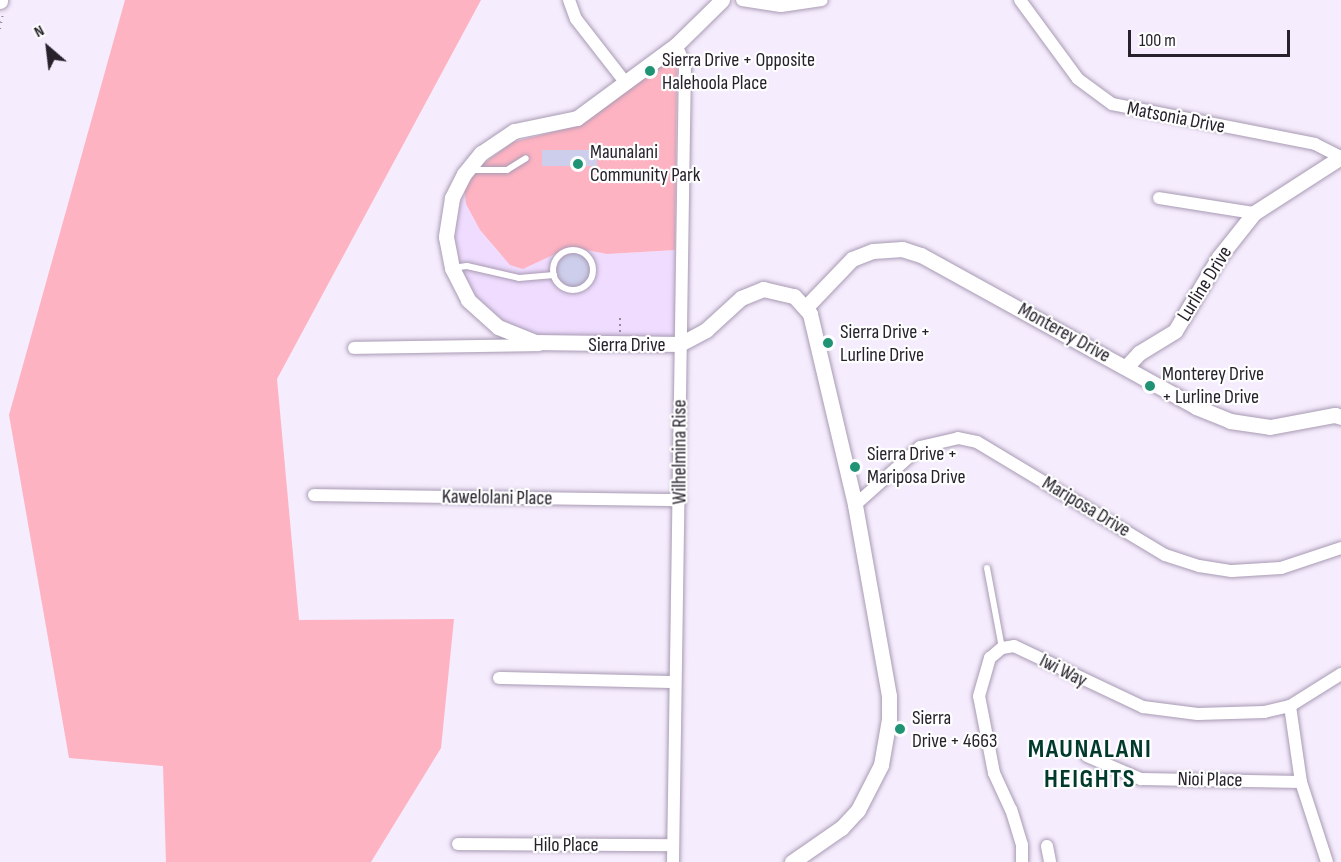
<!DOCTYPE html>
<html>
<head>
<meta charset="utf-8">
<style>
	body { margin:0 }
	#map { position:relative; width:1341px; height:862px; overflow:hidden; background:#f5ecfd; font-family:"Sofia Sans Condensed",sans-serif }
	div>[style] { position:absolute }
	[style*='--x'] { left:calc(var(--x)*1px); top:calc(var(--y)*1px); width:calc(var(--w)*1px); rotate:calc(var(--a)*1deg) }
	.built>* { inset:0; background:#efdcfe }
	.green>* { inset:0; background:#feb3c2 }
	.building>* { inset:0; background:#cdceeb; transform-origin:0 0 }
	.round { border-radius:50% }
	.path>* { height:2px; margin-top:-1px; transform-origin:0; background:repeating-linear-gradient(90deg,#928b99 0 1.5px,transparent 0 6px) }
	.roads { filter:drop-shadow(0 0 2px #a89ab3) drop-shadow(0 0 2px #a89ab3) }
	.service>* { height:6px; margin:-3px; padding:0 3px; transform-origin:3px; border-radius:3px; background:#fff }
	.service>.ring { margin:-3px; padding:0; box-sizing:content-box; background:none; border:6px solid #fff; border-radius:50% }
	.minor>* { height:12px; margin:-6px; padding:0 6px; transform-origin:6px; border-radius:6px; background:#fff }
	.tertiary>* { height:15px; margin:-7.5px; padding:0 7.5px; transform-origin:7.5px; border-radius:7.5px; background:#fff }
	.dots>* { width:16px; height:16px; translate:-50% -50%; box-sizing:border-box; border:3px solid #fefefe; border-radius:50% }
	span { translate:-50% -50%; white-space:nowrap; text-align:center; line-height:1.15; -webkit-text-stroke:4.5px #fefefe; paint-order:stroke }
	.poi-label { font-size:20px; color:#26212b }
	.left { translate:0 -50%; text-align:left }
	.street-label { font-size:20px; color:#26212b }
	.district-label { font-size:26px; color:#013a2c; font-weight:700; letter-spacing:1.5px }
	.north { position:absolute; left:18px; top:18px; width:60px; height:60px; -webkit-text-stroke:4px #fefefe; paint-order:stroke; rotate:332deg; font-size:16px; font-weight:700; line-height:24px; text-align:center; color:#26212b }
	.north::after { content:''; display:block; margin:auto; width:21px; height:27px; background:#26212b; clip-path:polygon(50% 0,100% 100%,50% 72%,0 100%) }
	.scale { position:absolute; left:1128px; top:30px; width:162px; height:27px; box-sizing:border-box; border:3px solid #26212b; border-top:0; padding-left:8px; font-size:18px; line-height:21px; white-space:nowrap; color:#26212b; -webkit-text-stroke:4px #fefefe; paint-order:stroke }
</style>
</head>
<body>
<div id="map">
	<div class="built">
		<div style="clip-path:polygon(464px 188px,466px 204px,480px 230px,500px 254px,523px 269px,570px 247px,607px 254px,675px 250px,675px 333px,671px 338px,538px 336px,505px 324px,477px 301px,459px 271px,453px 235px)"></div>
	</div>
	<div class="green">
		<div style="clip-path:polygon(125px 0,481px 0,277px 379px,299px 620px,454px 619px,441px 748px,371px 862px,166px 862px,163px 766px,69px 758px,9px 415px)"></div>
		<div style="clip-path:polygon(671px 59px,677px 63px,675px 250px,607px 254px,570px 247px,523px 269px,510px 265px,480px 230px,466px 204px,464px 188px,477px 168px,513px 142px,580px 125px)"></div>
	</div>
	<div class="building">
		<div style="left:542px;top:150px;width:55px;height:16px"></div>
		<div class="round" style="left:557px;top:253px;width:34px;height:34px"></div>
	</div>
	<div class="path">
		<div style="--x:0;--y:29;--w:15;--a:-79"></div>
		<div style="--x:620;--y:332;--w:15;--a:-90"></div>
	</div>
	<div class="roads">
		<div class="service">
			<div style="--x:470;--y:170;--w:37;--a:0"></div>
			<div style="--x:507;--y:170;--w:22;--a:-32"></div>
			<div class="ring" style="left:553px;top:250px;width:34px;height:34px"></div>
			<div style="--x:452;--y:268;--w:15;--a:-8"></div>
			<div style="--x:467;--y:266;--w:53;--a:13"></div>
			<div style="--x:519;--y:278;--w:35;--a:-5"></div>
			<div style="--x:987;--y:568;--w:81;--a:79.4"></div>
		</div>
		<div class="minor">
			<div style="--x:569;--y:0;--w:20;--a:70"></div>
			<div style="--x:576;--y:19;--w:80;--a:52.1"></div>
			<div style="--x:742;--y:0;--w:39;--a:9"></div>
			<div style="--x:781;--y:6;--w:41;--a:-8.3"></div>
			<div style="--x:1020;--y:0;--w:98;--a:53.7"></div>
			<div style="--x:1078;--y:79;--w:42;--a:36.3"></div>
			<div style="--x:1112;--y:104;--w:207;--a:11.1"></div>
			<div style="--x:1315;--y:144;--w:29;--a:27"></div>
			<div style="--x:1159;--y:198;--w:96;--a:9"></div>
			<div style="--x:354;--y:348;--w:185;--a:-0.9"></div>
			<div style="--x:314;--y:495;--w:366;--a:0.8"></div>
			<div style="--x:855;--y:505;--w:87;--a:-41.7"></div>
			<div style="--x:920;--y:447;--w:39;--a:-13"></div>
			<div style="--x:958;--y:438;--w:19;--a:12"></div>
			<div style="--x:977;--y:442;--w:219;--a:31"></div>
			<div style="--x:1165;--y:555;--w:36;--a:18"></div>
			<div style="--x:1199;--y:566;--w:33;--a:9"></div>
			<div style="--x:1232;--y:571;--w:49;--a:-3.5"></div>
			<div style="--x:1281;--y:568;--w:63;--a:-18.4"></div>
			<div style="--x:499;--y:678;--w:176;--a:1.3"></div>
			<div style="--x:1290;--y:706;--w:77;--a:81.8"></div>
			<div style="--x:1301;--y:782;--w:84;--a:72"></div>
			<div style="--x:1087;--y:756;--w:59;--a:23.1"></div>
			<div style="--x:1141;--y:779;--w:160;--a:1.1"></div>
			<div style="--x:458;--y:844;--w:215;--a:0.3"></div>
			<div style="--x:1047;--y:846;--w:16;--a:79"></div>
			<div style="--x:673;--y:862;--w:797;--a:-89.14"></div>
			<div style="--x:685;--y:65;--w:22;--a:-114"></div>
			<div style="--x:1022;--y:862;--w:17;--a:-90"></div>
			<div style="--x:1022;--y:845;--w:37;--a:-107"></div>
			<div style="--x:1011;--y:810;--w:41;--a:-114.7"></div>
			<div style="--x:994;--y:773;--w:78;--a:-101"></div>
			<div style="--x:979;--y:696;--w:40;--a:-74"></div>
			<div style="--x:990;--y:658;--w:16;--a:-40"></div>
			<div style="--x:1002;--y:648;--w:12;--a:-9"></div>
			<div style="--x:1014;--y:646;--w:143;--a:25.3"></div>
			<div style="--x:1143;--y:707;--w:55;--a:7.3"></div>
			<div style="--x:1198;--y:714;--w:66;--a:-1.7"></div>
			<div style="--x:1264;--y:712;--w:27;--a:-13"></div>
			<div style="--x:1290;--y:706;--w:60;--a:-32.1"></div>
		</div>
		<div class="tertiary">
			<div style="--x:722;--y:0;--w:64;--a:135.6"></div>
			<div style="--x:676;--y:45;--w:123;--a:143.6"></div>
			<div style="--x:577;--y:118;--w:64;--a:168.3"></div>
			<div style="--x:514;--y:131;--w:40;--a:146"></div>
			<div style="--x:481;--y:153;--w:27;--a:129"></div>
			<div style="--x:464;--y:174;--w:27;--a:117"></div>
			<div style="--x:452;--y:198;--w:39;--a:99"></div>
			<div style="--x:446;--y:237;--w:32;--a:79"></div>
			<div style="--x:452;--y:268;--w:36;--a:63"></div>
			<div style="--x:468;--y:300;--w:40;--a:42"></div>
			<div style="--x:498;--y:327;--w:40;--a:22"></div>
			<div style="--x:535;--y:342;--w:145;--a:0.8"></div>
			<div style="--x:680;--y:344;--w:30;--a:-28"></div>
			<div style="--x:706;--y:330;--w:47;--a:-42.4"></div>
			<div style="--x:741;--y:298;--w:24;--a:-22"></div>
			<div style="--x:763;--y:289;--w:32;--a:13"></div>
			<div style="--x:794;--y:296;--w:24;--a:48"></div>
			<div style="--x:810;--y:314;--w:196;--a:76.7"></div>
			<div style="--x:855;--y:505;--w:194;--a:79.9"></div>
			<div style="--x:889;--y:696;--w:23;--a:90"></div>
			<div style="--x:889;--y:719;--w:47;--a:99.9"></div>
			<div style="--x:881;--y:765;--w:51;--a:117.1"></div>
			<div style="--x:858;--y:810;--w:25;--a:133"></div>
			<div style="--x:841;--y:828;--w:60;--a:145.2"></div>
			<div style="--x:0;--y:1;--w:1;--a:-90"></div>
			<div style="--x:806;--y:307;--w:66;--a:-46.2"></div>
			<div style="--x:852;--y:259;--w:22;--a:-21"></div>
			<div style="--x:873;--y:251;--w:29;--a:-4"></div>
			<div style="--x:902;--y:249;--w:20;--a:18"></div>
			<div style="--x:921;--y:255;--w:314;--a:28.9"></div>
			<div style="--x:1196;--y:407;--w:37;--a:22"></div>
			<div style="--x:1230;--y:421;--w:40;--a:8.5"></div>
			<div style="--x:1270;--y:427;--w:66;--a:-10.5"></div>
			<div style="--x:1335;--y:415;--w:6;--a:18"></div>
			<div style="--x:1126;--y:367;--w:19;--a:-47"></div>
			<div style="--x:1139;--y:353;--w:42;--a:-31.4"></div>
			<div style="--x:1175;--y:331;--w:86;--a:-59.3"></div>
			<div style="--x:1219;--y:257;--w:56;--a:-51.5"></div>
			<div style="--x:1254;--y:213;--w:103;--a:-32.8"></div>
		</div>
	</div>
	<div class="dots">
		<div style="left:650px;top:71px;background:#209375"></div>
		<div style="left:578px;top:164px;background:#209375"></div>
		<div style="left:828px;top:343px;background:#209375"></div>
		<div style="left:1150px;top:386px;background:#209375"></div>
		<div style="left:855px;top:467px;background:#209375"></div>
		<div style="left:900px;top:729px;background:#209375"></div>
	</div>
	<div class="poi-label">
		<span class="left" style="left:662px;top:72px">Sierra Drive + Opposite<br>Halehoola Place</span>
		<span class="left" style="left:590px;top:164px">Maunalani<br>Community Park</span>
		<span class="left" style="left:840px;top:344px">Sierra Drive +<br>Lurline Drive</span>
		<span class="left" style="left:1162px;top:386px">Monterey Drive<br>+ Lurline Drive</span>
		<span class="left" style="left:867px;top:466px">Sierra Drive +<br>Mariposa Drive</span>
		<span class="left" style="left:912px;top:730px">Sierra<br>Drive + 4663</span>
	</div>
	<div class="street-label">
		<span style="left:1176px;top:118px;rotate:11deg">Matsonia Drive</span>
		<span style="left:1205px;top:284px;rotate:-58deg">Lurline Drive</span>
		<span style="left:1064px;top:333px;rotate:29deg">Monterey Drive</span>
		<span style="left:627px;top:345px">Sierra Drive</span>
		<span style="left:680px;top:452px;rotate:-90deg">Wilhelmina Rise</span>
		<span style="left:497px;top:498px;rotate:1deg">Kawelolani Place</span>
		<span style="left:1086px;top:507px;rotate:31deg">Mariposa Drive</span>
		<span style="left:1063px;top:671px;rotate:27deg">Iwi Way</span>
		<span style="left:1210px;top:780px;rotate:1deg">Nioi Place</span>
		<span style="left:566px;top:845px">Hilo Place</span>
	</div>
	<div class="district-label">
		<span style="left:1090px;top:765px">MAUNALANI<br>HEIGHTS</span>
	</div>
	<div class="north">N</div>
	<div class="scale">100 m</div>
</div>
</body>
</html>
